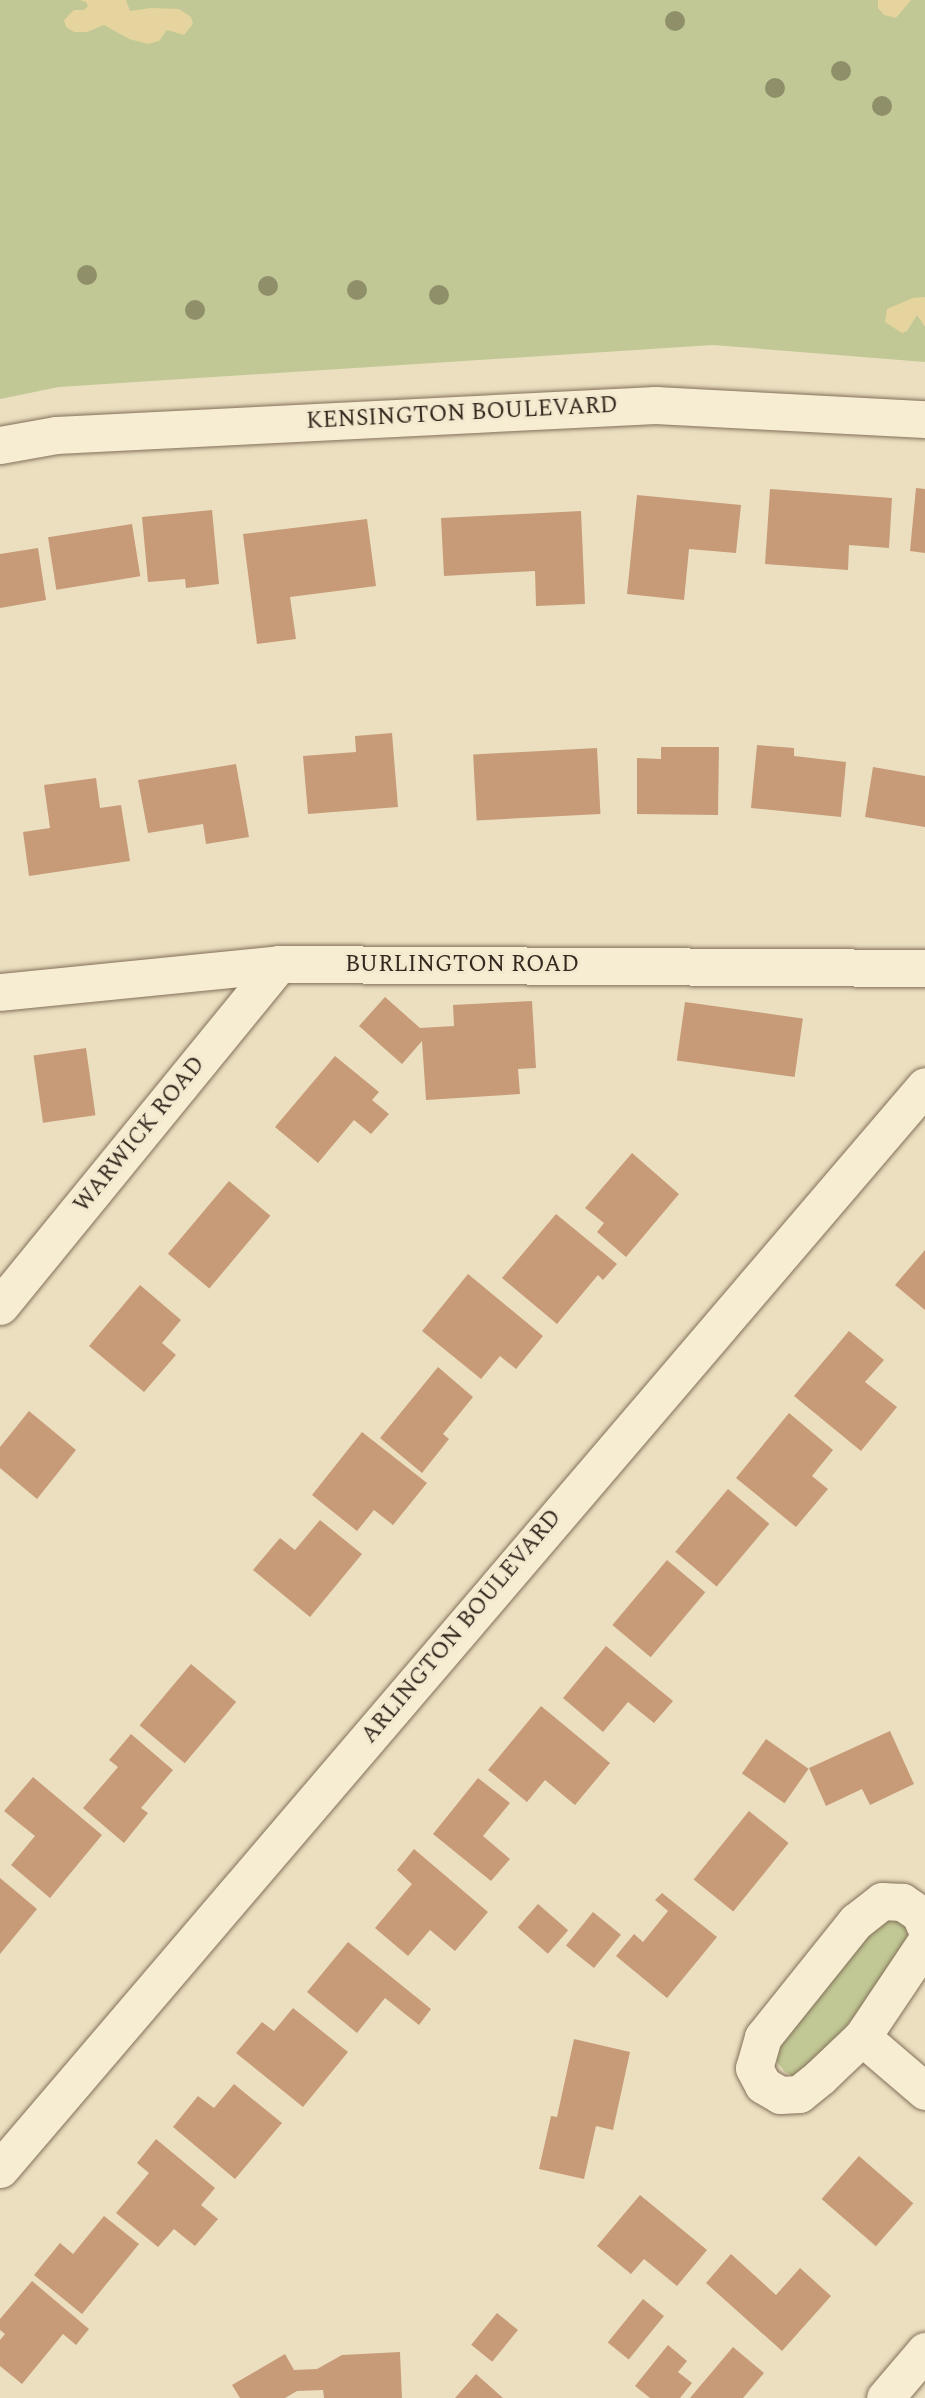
<!DOCTYPE html>
<html>
<head>
<meta charset="utf-8">
<style>
	body { margin:0 }
	#map { position:relative; width:925px; height:2398px; overflow:hidden; background:#ebdfc0; font-family:Spectral,serif }
	div>[style] { position:absolute }
	[style*='--x'] { left:calc(var(--x)*1px); top:calc(var(--y)*1px); width:calc(var(--w)*1px); rotate:calc(var(--a)*1deg) }
	.green>* { inset:0; background:#c1c895 }
	.sand>* { inset:0; background:#e6d49e }
	.building>* { inset:0; background:#c79b78; transform-origin:0 0 }
	.roads { filter:drop-shadow(0 0 2px #837059) drop-shadow(0 0 2px #837059) }
	.minor>* { height:37px; margin:-18.5px; padding:0 18.5px; transform-origin:18.5px; border-radius:18.5px; background:#f6edd3 }
	.trees>* { width:20px; height:20px; margin:-10px; border-radius:50%; background:#8f906a }
	span { translate:-50% -50%; white-space:nowrap; text-align:center; line-height:1.15; -webkit-text-stroke:6px #f3e9cf; paint-order:stroke }
	.street-label { font-size:23px; color:#33281d }
</style>
</head>
<body>
<div id="map">
	<div class="green">
		<div style="clip-path:polygon(0 0,925px 0,925px 362px,713px 345px,59px 387px,0 399px)"></div>
		<div style="clip-path:polygon(894px 1917px,904px 1924px,909px 1940px,886px 1979px,824px 2052px,796px 2077px,785px 2072px,777px 2062px,773px 2049px,872px 1923px)"></div>
	</div>
	<div class="sand">
		<div style="clip-path:polygon(80px 0,126px 0,130px 11px,151px 8px,179px 9px,191px 17px,193px 24px,184px 35px,167px 30px,159px 41px,148px 44px,129px 39px,104px 25px,87px 32px,74px 32px,66px 27px,64px 20px,74px 10px,84px 10px,88px 6px,86px 2px)"></div>
		<div style="clip-path:polygon(878px 0,911px 0,896px 18px,884px 15px,878px 8px)"></div>
		<div style="clip-path:polygon(925px 297px,925px 327px,917px 315px,907px 331px,902px 333px,885px 322px,887px 309px,913px 298px)"></div>
	</div>
	<div class="building">
		<div style="clip-path:polygon(916px 488px,925px 489px,925px 553px,910px 551px)"></div>
		<div style="clip-path:polygon(770px 489px,892px 498px,889px 548px,849px 545px,848px 570px,765px 564px)"></div>
		<div style="clip-path:polygon(637px 495px,741px 505px,736px 553px,689px 549px,684px 600px,627px 594px)"></div>
		<div style="clip-path:polygon(212px 510px,219px 584px,186px 588px,185px 579px,148px 582px,142px 517px)"></div>
		<div style="clip-path:polygon(581px 511px,585px 604px,536px 606px,535px 571px,444px 576px,441px 518px)"></div>
		<div style="clip-path:polygon(367px 519px,376px 586px,290px 597px,296px 639px,257px 644px,243px 534px)"></div>
		<div style="left:132px;top:524px;width:53px;height:85px;rotate:81deg"></div>
		<div style="clip-path:polygon(38px 548px,46px 600px,0 608px,0 554px)"></div>
		<div style="clip-path:polygon(392px 733px,398px 807px,308px 814px,303px 756px,356px 752px,355px 736px)"></div>
		<div style="clip-path:polygon(757px 745px,794px 748px,794px 756px,846px 762px,841px 817px,751px 808px)"></div>
		<div style="clip-path:polygon(661px 747px,719px 747px,718px 815px,637px 814px,637px 758px,661px 759px)"></div>
		<div style="left:597px;top:748px;width:66px;height:124px;rotate:87deg"></div>
		<div style="clip-path:polygon(236px 764px,249px 837px,206px 844px,203px 824px,148px 833px,138px 780px)"></div>
		<div style="clip-path:polygon(873px 767px,925px 776px,925px 827px,865px 817px)"></div>
		<div style="clip-path:polygon(96px 778px,100px 808px,121px 805px,130px 861px,29px 876px,23px 832px,50px 828px,44px 785px)"></div>
		<div style="clip-path:polygon(385px 997px,420px 1028px,454px 1026px,453px 1005px,532px 1001px,536px 1068px,518px 1069px,520px 1094px,426px 1100px,422px 1041px,402px 1064px,359px 1026px)"></div>
		<div style="left:685px;top:1002px;width:119px;height:59px;rotate:8deg"></div>
		<div style="left:86px;top:1048px;width:68px;height:53px;rotate:82deg"></div>
		<div style="clip-path:polygon(335px 1056px,379px 1092px,372px 1100px,389px 1114px,371px 1134px,354px 1120px,318px 1163px,275px 1127px)"></div>
		<div style="clip-path:polygon(632px 1153px,679px 1194px,626px 1257px,597px 1232px,604px 1223px,585px 1208px)"></div>
		<div style="left:229px;top:1181px;width:54px;height:95px;rotate:40deg"></div>
		<div style="clip-path:polygon(556px 1214px,617px 1264px,603px 1280px,598px 1275px,557px 1324px,502px 1278px)"></div>
		<div style="clip-path:polygon(925px 1250px,925px 1310px,895px 1285px)"></div>
		<div style="clip-path:polygon(468px 1274px,543px 1336px,516px 1369px,500px 1356px,481px 1379px,422px 1331px)"></div>
		<div style="clip-path:polygon(140px 1285px,181px 1320px,162px 1343px,176px 1355px,144px 1392px,89px 1346px)"></div>
		<div style="clip-path:polygon(849px 1331px,884px 1360px,865px 1382px,897px 1407px,861px 1451px,794px 1396px)"></div>
		<div style="clip-path:polygon(438px 1367px,473px 1397px,443px 1434px,449px 1439px,422px 1473px,380px 1438px)"></div>
		<div style="clip-path:polygon(29px 1411px,76px 1450px,37px 1499px,0 1468px,0 1447px)"></div>
		<div style="clip-path:polygon(789px 1413px,833px 1450px,812px 1476px,828px 1489px,796px 1527px,736px 1478px)"></div>
		<div style="clip-path:polygon(362px 1432px,427px 1483px,393px 1525px,374px 1510px,357px 1531px,312px 1495px)"></div>
		<div style="left:728px;top:1489px;width:54px;height:82px;rotate:40deg"></div>
		<div style="clip-path:polygon(320px 1520px,362px 1554px,310px 1617px,253px 1570px,280px 1538px,295px 1550px)"></div>
		<div style="left:667px;top:1560px;width:50px;height:85px;rotate:40deg"></div>
		<div style="clip-path:polygon(606px 1646px,673px 1701px,654px 1723px,628px 1702px,603px 1732px,563px 1698px)"></div>
		<div style="left:191px;top:1664px;width:59px;height:80px;rotate:40deg"></div>
		<div style="clip-path:polygon(541px 1706px,610px 1763px,575px 1805px,545px 1780px,527px 1802px,488px 1770px)"></div>
		<div style="clip-path:polygon(890px 1731px,914px 1784px,870px 1805px,862px 1789px,826px 1806px,809px 1768px)"></div>
		<div style="clip-path:polygon(131px 1734px,173px 1770px,141px 1808px,148px 1813px,124px 1843px,83px 1808px,118px 1767px,109px 1760px)"></div>
		<div style="left:766px;top:1739px;width:52px;height:42px;rotate:35deg"></div>
		<div style="clip-path:polygon(33px 1777px,102px 1835px,50px 1898px,11px 1865px,35px 1836px,4px 1811px)"></div>
		<div style="clip-path:polygon(478px 1778px,510px 1803px,483px 1836px,510px 1859px,491px 1881px,433px 1834px)"></div>
		<div style="left:749px;top:1811px;width:51px;height:88px;rotate:39deg"></div>
		<div style="clip-path:polygon(414px 1849px,488px 1912px,455px 1951px,430px 1930px,408px 1956px,375px 1928px,412px 1884px,397px 1870px)"></div>
		<div style="clip-path:polygon(0 1878px,37px 1909px,0 1954px)"></div>
		<div style="clip-path:polygon(662px 1893px,717px 1937px,667px 1998px,616px 1956px,634px 1934px,643px 1942px,668px 1911px,655px 1900px)"></div>
		<div style="left:538px;top:1904px;width:40px;height:31px;rotate:41deg"></div>
		<div style="left:593px;top:1912px;width:36px;height:43px;rotate:39deg"></div>
		<div style="clip-path:polygon(348px 1942px,431px 2009px,419px 2025px,385px 1998px,357px 2033px,307px 1992px)"></div>
		<div style="clip-path:polygon(293px 2008px,348px 2052px,303px 2107px,236px 2053px,262px 2022px,274px 2031px)"></div>
		<div style="clip-path:polygon(574px 2039px,630px 2052px,613px 2130px,596px 2126px,584px 2179px,539px 2169px,551px 2116px,557px 2117px)"></div>
		<div style="clip-path:polygon(234px 2084px,282px 2123px,235px 2179px,173px 2127px,198px 2096px,214px 2108px)"></div>
		<div style="clip-path:polygon(156px 2139px,215px 2188px,201px 2205px,218px 2219px,195px 2246px,174px 2229px,158px 2247px,116px 2213px,149px 2173px,137px 2163px)"></div>
		<div style="left:859px;top:2156px;width:72px;height:57px;rotate:41deg"></div>
		<div style="clip-path:polygon(640px 2195px,707px 2250px,677px 2286px,644px 2259px,631px 2274px,597px 2246px)"></div>
		<div style="clip-path:polygon(104px 2216px,139px 2244px,82px 2314px,34px 2275px,60px 2243px,73px 2254px)"></div>
		<div style="clip-path:polygon(731px 2254px,776px 2295px,800px 2268px,831px 2296px,782px 2351px,706px 2283px)"></div>
		<div style="clip-path:polygon(32px 2281px,89px 2329px,76px 2345px,63px 2334px,22px 2384px,0 2366px,0 2340px,5px 2334px,0 2330px,0 2319px)"></div>
		<div style="left:643px;top:2299px;width:27px;height:56px;rotate:39deg"></div>
		<div style="left:497px;top:2313px;width:27px;height:41px;rotate:39deg"></div>
		<div style="clip-path:polygon(668px 2345px,687px 2361px,678px 2372px,692px 2383px,680px 2398px,650px 2398px,635px 2386px)"></div>
		<div style="clip-path:polygon(733px 2347px,764px 2373px,743px 2398px,690px 2398px)"></div>
		<div style="clip-path:polygon(400px 2352px,402px 2398px,324px 2398px,323px 2390px,297px 2391px,285px 2398px,240px 2398px,232px 2385px,285px 2354px,294px 2370px,317px 2369px,342px 2355px)"></div>
		<div style="clip-path:polygon(476px 2374px,503px 2398px,455px 2398px)"></div>
	</div>
	<div class="roads">
		<div class="minor">
			<div style="--x:0;--y:445;--w:57;--a:-10.1"></div>
			<div style="--x:56;--y:435;--w:600;--a:-2.87"></div>
			<div style="--x:655;--y:405;--w:270;--a:3"></div>
			<div style="--x:0;--y:992;--w:280;--a:-5.7"></div>
			<div style="--x:279;--y:964;--w:646;--a:0.35"></div>
			<div style="--x:0;--y:1306;--w:441;--a:-50.8"></div>
			<div style="--x:925;--y:1926;--w:13;--a:-113"></div>
			<div style="--x:920;--y:1914;--w:22;--a:-146"></div>
			<div style="--x:902;--y:1902;--w:20;--a:-177"></div>
			<div style="--x:882;--y:1901;--w:33;--a:142"></div>
			<div style="--x:856;--y:1921;--w:149;--a:128.7"></div>
			<div style="--x:763;--y:2037;--w:32;--a:106"></div>
			<div style="--x:754;--y:2068;--w:19;--a:62"></div>
			<div style="--x:763;--y:2085;--w:20;--a:30"></div>
			<div style="--x:780;--y:2095;--w:19;--a:-3"></div>
			<div style="--x:799;--y:2094;--w:27;--a:-39"></div>
			<div style="--x:820;--y:2077;--w:58;--a:-43.6"></div>
			<div style="--x:862;--y:2037;--w:113;--a:-56.2"></div>
			<div style="--x:862;--y:2037;--w:83;--a:40.6"></div>
			<div style="--x:0;--y:2169;--w:1424;--a:-49.5"></div>
			<div style="--x:885;--y:2398;--w:62;--a:-49.6"></div>
		</div>
	</div>
	<div class="trees">
		<div style="left:675px;top:21px"></div>
		<div style="left:841px;top:71px"></div>
		<div style="left:775px;top:88px"></div>
		<div style="left:882px;top:106px"></div>
		<div style="left:87px;top:275px"></div>
		<div style="left:268px;top:286px"></div>
		<div style="left:357px;top:290px"></div>
		<div style="left:439px;top:295px"></div>
		<div style="left:195px;top:310px"></div>
	</div>
	<div class="street-label">
		<span style="left:462px;top:414px;rotate:-3deg">KENSINGTON BOULEVARD</span>
		<span style="left:462px;top:965px">BURLINGTON ROAD</span>
		<span style="left:140px;top:1135px;rotate:-51deg">WARWICK ROAD</span>
		<span style="left:462px;top:1627px;rotate:-50deg">ARLINGTON BOULEVARD</span>
	</div>
</div>
</body>
</html>
